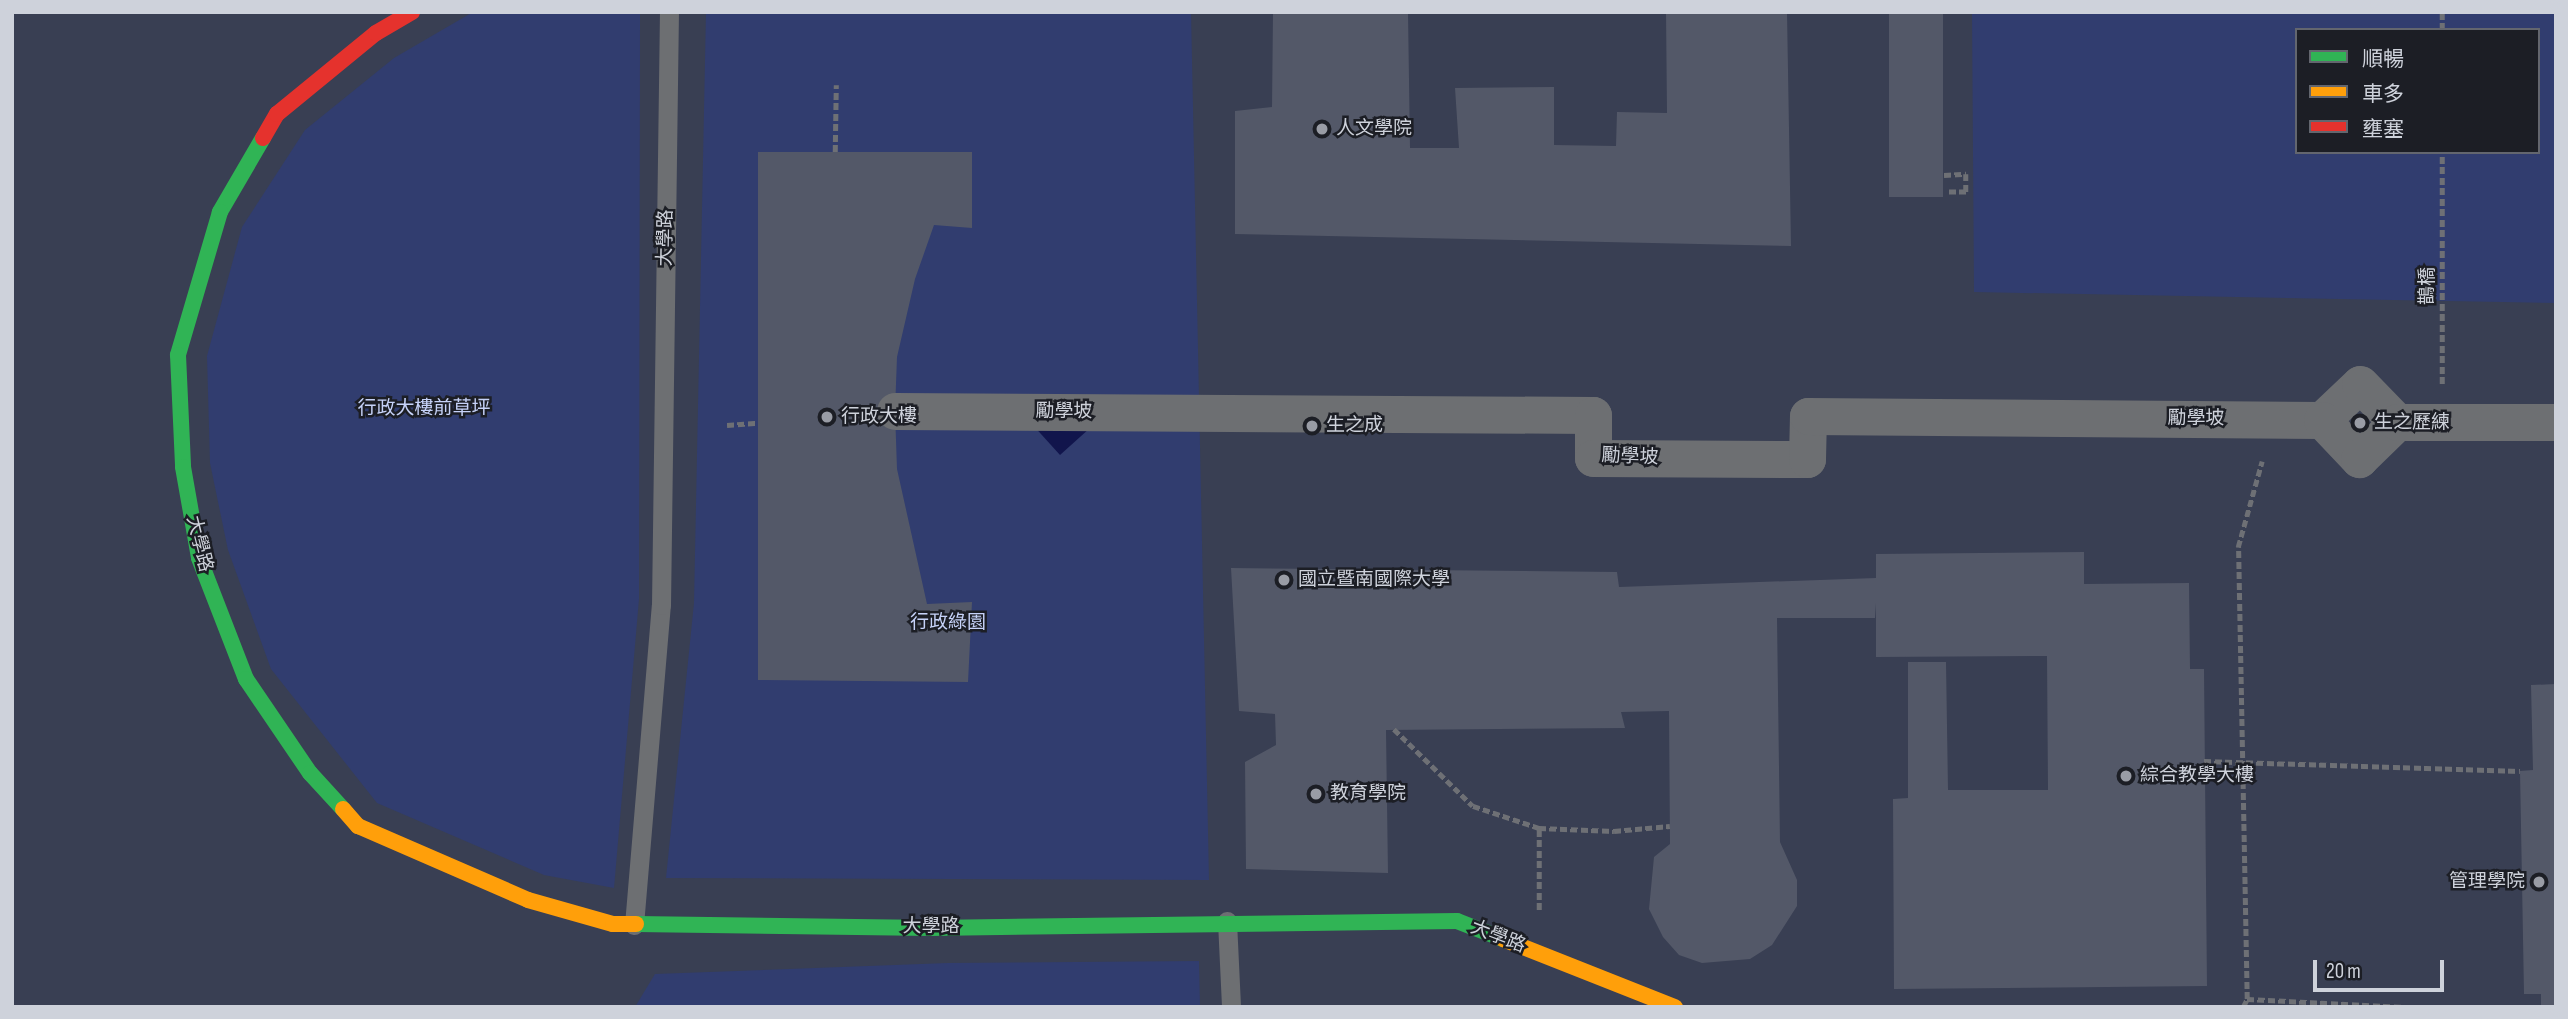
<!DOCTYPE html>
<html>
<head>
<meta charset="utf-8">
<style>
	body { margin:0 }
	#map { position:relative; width:2568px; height:1019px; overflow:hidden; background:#363942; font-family:"Sofia Sans Condensed","Noto Sans TC",sans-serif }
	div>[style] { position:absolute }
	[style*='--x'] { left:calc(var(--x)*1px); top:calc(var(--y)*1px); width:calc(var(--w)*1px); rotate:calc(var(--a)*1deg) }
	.built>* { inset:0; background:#393f53 }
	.green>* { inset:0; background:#313d6f }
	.water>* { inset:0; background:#11154c }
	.building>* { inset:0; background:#535868; transform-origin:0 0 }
	.path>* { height:4.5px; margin-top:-2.25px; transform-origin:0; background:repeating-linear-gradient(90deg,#6e7075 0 7px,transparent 0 10.5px) }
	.lane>* { height:19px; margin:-9.5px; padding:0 9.5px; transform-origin:9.5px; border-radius:9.5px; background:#6d6f72 }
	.street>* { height:37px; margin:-18.5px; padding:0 18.5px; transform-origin:18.5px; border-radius:18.5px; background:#6d6f72 }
	.fast>* { height:16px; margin:-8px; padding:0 8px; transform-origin:8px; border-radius:8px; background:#30b455 }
	.slow>* { height:16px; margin:-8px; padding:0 8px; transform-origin:8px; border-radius:8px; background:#ff9f0a }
	.jam>* { height:16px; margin:-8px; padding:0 8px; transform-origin:8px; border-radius:8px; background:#e5322d }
	.dots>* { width:19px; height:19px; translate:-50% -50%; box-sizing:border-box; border:4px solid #1c1e25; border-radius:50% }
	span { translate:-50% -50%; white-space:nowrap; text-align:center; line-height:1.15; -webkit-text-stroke:5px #1c1e25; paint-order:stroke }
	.poi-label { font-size:19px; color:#ced2db }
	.left { translate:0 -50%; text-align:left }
	.right { translate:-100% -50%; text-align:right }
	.street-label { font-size:19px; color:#ced2db }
	.park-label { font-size:19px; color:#c6d2f8 }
	.frame { position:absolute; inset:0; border:14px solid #ced2db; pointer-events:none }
	.legend { position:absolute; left:2295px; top:28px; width:245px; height:126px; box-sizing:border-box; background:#1c1e25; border:2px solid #63666e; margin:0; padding:9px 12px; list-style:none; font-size:21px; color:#ced2db }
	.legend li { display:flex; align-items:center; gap:14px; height:35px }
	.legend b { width:35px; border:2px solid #63666e }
	.scale { position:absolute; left:2313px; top:960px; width:131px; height:32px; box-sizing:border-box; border:4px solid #ced2db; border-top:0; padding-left:9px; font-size:21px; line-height:24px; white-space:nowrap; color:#ced2db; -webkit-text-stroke:5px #1c1e25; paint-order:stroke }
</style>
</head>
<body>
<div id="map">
	<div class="built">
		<div style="clip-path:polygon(evenodd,12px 12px,2556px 12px,2556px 1007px,12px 1007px,12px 12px,2297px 30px,2538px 30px,2538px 152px,2297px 152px,2297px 30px)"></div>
	</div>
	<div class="green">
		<div style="clip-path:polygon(473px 12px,640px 12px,639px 599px,614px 888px,544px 875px,377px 803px,271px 669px,228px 550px,210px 463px,207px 356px,242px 227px,305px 130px,394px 58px)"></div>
		<div style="clip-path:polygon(706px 12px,1191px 12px,1209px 880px,666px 878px,694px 603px)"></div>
		<div style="clip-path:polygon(evenodd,1972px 12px,2556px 12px,2556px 303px,1974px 292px,1972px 12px,2297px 30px,2538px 30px,2538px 152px,2297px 152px,2297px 30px)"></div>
		<div style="clip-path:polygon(1199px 961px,1200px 1007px,635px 1007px,655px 974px,948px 963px)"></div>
	</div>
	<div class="water">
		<div style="clip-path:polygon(1031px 423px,1090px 428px,1060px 455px)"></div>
	</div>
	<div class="building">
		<div style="clip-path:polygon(1273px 12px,1408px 12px,1410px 148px,1459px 148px,1455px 88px,1554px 87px,1554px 145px,1616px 146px,1617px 112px,1667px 113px,1666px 12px,1787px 12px,1791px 246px,1235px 234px,1235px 111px,1272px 107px)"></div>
		<div style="left:1889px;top:12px;width:54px;height:185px"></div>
		<div style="clip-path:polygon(758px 152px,972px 152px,972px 228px,934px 225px,915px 279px,897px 357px,895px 411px,897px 469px,927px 604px,972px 602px,968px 682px,758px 680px)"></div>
		<div style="clip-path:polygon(2084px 552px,2084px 584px,2189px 583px,2190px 669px,2204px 669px,2207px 986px,1894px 989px,1893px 799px,1908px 798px,1908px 662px,1946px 662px,1948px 790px,2048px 790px,2047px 656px,1876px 657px,1876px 603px,1875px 618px,1777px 618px,1780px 842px,1797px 880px,1797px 906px,1772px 945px,1750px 959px,1702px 963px,1679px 955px,1663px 937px,1649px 909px,1654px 857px,1670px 844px,1669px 711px,1621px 712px,1625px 728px,1386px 730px,1388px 873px,1246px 869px,1245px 762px,1276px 745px,1275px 714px,1239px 711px,1231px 568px,1617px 572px,1619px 587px,1876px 578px,1876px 554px)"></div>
		<div style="clip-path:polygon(2556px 684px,2556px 1007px,2541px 1007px,2541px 994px,2524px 994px,2520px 771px,2533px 770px,2531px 685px)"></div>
	</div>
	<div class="path">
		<div style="--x:2442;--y:30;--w:18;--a:-90"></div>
		<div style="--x:835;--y:152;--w:67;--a:-89.1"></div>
		<div style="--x:1944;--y:175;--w:22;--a:-3"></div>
		<div style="--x:1966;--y:174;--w:18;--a:90"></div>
		<div style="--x:1966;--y:192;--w:19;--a:180"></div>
		<div style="--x:2442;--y:384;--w:232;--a:-90"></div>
		<div style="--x:727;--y:425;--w:31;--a:-4"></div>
		<div style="--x:1394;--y:729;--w:110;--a:44.3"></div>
		<div style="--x:1473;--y:806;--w:70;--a:18.4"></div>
		<div style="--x:1539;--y:828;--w:75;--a:2.3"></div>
		<div style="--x:1614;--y:831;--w:56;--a:-5.1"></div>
		<div style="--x:2204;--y:761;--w:316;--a:1.8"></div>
		<div style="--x:1539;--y:910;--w:82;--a:-90"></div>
		<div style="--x:2247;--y:999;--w:158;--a:2.9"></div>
		<div style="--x:2243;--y:1007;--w:9;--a:-63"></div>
		<div style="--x:2247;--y:999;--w:452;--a:-91.1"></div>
		<div style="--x:2238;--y:547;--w:89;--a:-74.4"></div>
	</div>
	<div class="lane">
		<div style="--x:1227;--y:921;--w:86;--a:87.3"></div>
		<div style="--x:634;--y:925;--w:321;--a:-85.2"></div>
		<div style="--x:661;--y:605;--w:593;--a:-89.23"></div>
	</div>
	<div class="street">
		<div style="--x:895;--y:411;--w:698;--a:0.33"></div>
		<div style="--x:1593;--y:415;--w:43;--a:90"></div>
		<div style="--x:1593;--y:458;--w:214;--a:0.3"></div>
		<div style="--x:1807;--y:459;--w:43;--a:-88.7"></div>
		<div style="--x:1808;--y:416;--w:514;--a:0.45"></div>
		<div style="--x:2322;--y:420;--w:52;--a:-43.5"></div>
		<div style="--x:2360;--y:384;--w:53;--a:45.8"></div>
		<div style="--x:2322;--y:420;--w:54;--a:46.5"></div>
		<div style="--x:2359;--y:459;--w:53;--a:-44.2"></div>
		<div style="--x:2397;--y:422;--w:159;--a:0"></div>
	</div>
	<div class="fast">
		<div style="--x:263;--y:138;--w:86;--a:120.2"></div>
		<div style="--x:220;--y:212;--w:149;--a:106.4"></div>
		<div style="--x:178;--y:355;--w:112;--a:87.4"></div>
		<div style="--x:183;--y:467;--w:92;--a:80"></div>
		<div style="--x:199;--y:558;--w:130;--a:68.8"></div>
		<div style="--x:246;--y:679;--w:114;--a:55.8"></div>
		<div style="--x:310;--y:773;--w:49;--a:47.5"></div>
		<div style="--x:636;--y:924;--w:295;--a:0.8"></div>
		<div style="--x:931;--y:928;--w:526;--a:-0.76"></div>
		<div style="--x:1457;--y:921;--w:49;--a:21.4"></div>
	</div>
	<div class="slow">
		<div style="--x:343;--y:809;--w:23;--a:49"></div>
		<div style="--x:358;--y:826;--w:185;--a:23.5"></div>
		<div style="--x:528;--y:900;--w:88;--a:15.8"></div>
		<div style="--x:613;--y:924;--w:23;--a:0"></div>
		<div style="--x:1503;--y:939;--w:185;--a:21.6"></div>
	</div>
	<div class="jam">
		<div style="--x:263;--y:138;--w:28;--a:-60"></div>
		<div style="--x:277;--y:114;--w:128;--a:-39.3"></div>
		<div style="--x:376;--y:33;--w:42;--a:-30.3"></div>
	</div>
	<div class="dots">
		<div style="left:1322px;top:129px;background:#999ca5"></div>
		<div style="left:827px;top:417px;background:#999ca5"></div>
		<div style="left:2360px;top:423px;background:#999ca5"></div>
		<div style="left:1312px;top:426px;background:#999ca5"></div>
		<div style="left:1284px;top:580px;background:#999ca5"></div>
		<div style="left:2126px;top:776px;background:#999ca5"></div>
		<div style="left:1316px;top:794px;background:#999ca5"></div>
		<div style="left:2539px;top:882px;background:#999ca5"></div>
	</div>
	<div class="poi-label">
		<span class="left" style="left:1336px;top:129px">人文學院</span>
		<span class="left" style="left:841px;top:417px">行政大樓</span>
		<span class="left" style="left:2374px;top:423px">生之歷練</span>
		<span class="left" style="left:1326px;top:426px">生之成</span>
		<span class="left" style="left:1298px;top:580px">國立暨南國際大學</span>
		<span class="left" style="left:2140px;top:776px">綜合教學大樓</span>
		<span class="left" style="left:1330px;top:794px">教育學院</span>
		<span class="right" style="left:2525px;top:882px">管理學院</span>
	</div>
	<div class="street-label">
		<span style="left:666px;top:238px;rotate:-89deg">大學路</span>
		<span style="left:2428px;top:286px;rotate:-90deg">鵲橋</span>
		<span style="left:1064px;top:412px">勵學坡</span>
		<span style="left:2196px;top:419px">勵學坡</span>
		<span style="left:1630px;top:457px;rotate:2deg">勵學坡</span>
		<span style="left:199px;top:544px;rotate:76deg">大學路</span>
		<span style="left:931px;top:927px">大學路</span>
		<span style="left:1498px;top:937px;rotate:21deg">大學路</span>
	</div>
	<div class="park-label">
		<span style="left:424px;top:409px">行政大樓前草坪</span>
		<span style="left:948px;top:623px">行政綠園</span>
	</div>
	<div class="frame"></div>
	<ul class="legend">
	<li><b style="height:9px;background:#30b455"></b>順暢</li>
	<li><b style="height:9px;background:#ff9f0a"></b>車多</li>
	<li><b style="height:9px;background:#e5322d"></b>壅塞</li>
	</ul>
	<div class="scale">20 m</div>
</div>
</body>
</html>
